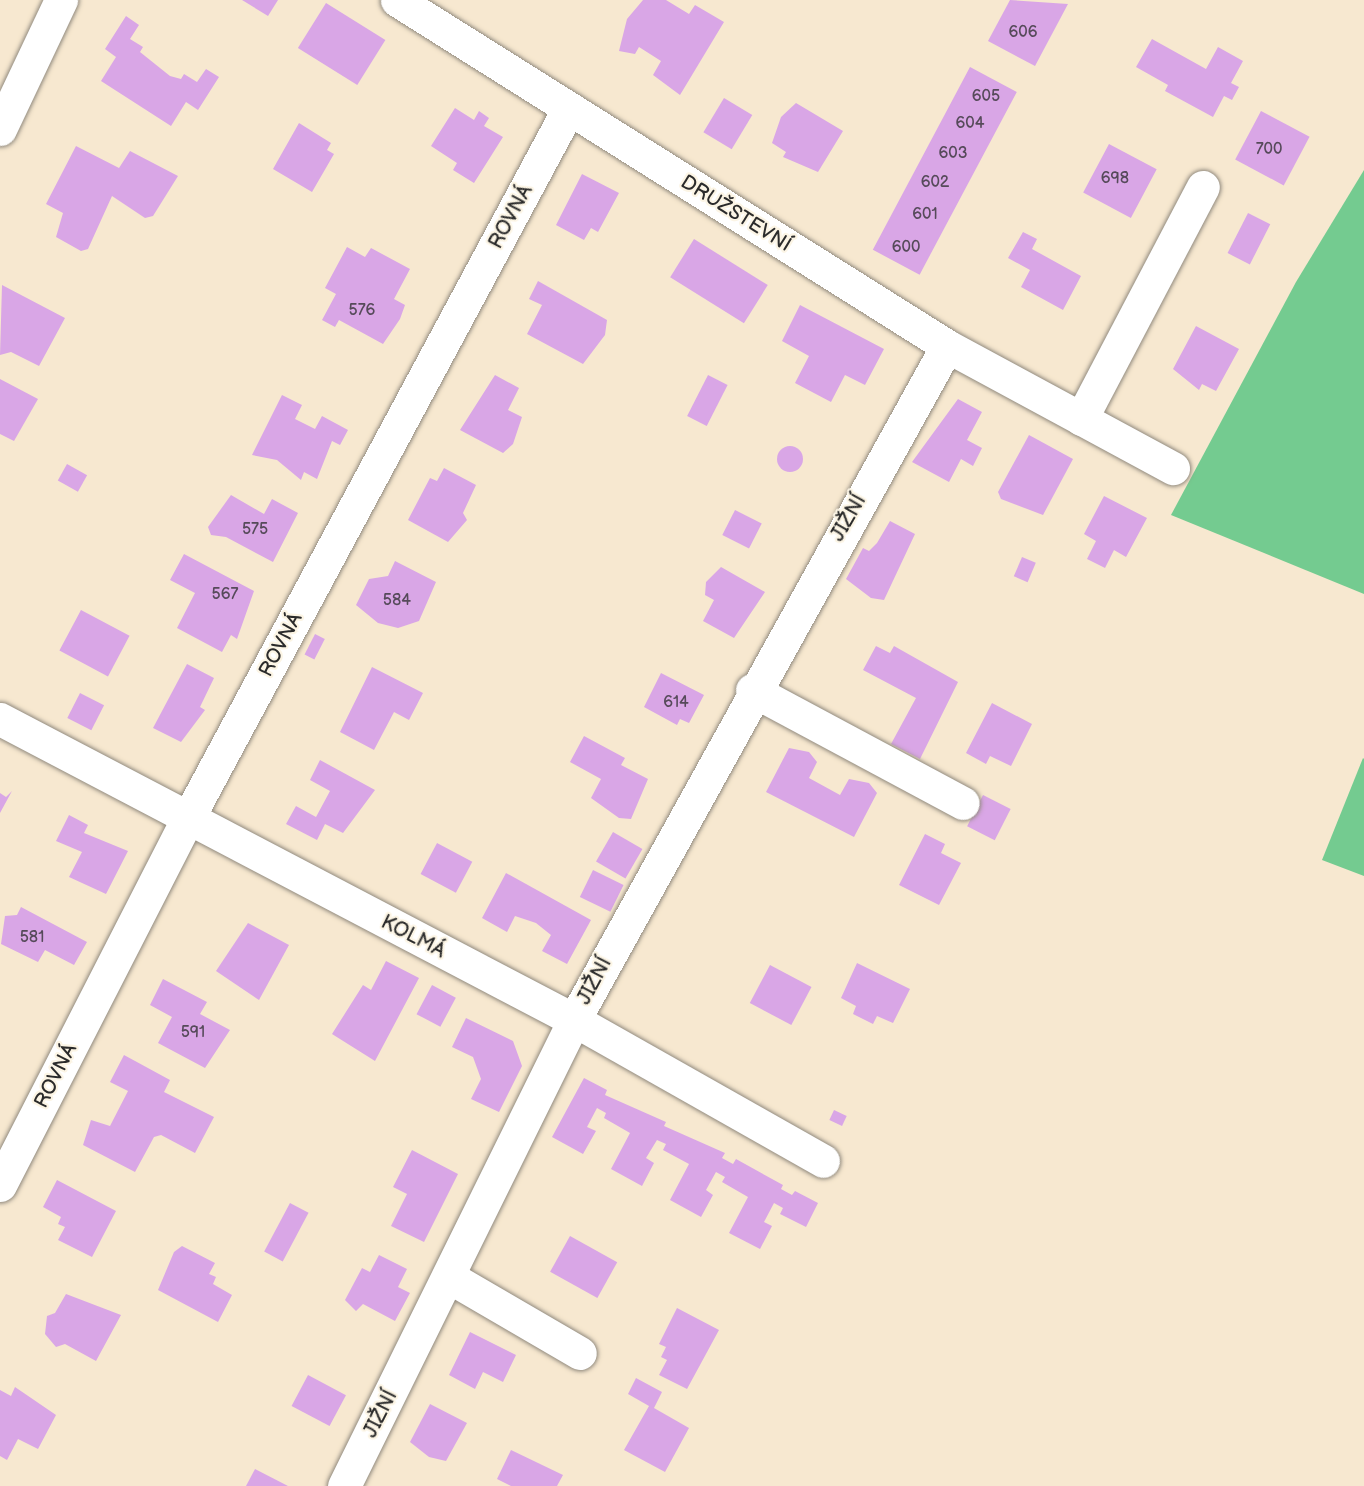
<!DOCTYPE html>
<html>
<head>
<meta charset="utf-8">
<style>
	body { margin:0 }
	#map { position:relative; width:1364px; height:1486px; overflow:hidden; background:#f7e8d0; font-family:"Balsamiq Sans",sans-serif }
	div>[style] { position:absolute }
	[style*='--x'] { left:calc(var(--x)*1px); top:calc(var(--y)*1px); width:calc(var(--w)*1px); rotate:calc(var(--a)*1deg) }
	.green>* { inset:0; background:#74cb90 }
	.building>* { inset:0; background:#d9a6e6; transform-origin:0 0 }
	.round { border-radius:50% }
	.roads { filter:drop-shadow(0 0 2px #918a7e) drop-shadow(0 0 2px #918a7e) }
	.street>* { height:33px; margin:-16.5px; padding:0 16.5px; transform-origin:16.5px; border-radius:16.5px; background:#fff }
	span { translate:-50% -50%; white-space:nowrap; text-align:center; line-height:1.15; -webkit-text-stroke:4.5px #fcf5e5; paint-order:stroke }
	.number-label { font-size:16px; color:#564a5a }
	.number-label span { -webkit-text-stroke-width:0 }
	.street-label { font-size:20px; color:#2b2b2b }
</style>
</head>
<body>
<div id="map">
	<div class="green">
		<div style="clip-path:polygon(1364px 170px,1364px 594px,1171px 515px,1296px 282px)"></div>
		<div style="clip-path:polygon(1363px 758px,1364px 759px,1364px 876px,1322px 860px)"></div>
	</div>
	<div class="building">
		<div style="clip-path:polygon(242px 0,278px 0,268px 16px)"></div>
		<div style="clip-path:polygon(643px 0,666px 0,689px 14px,695px 5px,724px 22px,680px 95px,653px 75px,661px 61px,639px 47px,635px 54px,619px 51px,627px 19px)"></div>
		<div style="clip-path:polygon(1010px 0,1068px 4px,1035px 66px,988px 41px)"></div>
		<div style="left:326px;top:3px;width:70px;height:53px;rotate:32deg"></div>
		<div style="clip-path:polygon(126px 16px,139px 25px,130px 39px,143px 47px,140px 52px,170px 76px,181px 79px,184px 74px,197px 82px,206px 69px,219px 77px,198px 110px,186px 102px,171px 126px,101px 81px,116px 57px,105px 49px)"></div>
		<div style="clip-path:polygon(1152px 39px,1206px 69px,1218px 47px,1243px 61px,1231px 83px,1239px 87px,1232px 100px,1224px 96px,1213px 117px,1165px 91px,1168px 85px,1136px 67px)"></div>
		<div style="left:970px;top:67px;width:53px;height:207px;rotate:28deg"></div>
		<div style="left:724px;top:98px;width:33px;height:40px;rotate:31deg"></div>
		<div style="clip-path:polygon(796px 103px,843px 131px,818px 172px,783px 157px,786px 152px,772px 143px,781px 117px)"></div>
		<div style="clip-path:polygon(455px 108px,474px 120px,479px 111px,489px 118px,484px 126px,503px 137px,474px 183px,453px 170px,457px 163px,431px 146px)"></div>
		<div style="left:1261px;top:111px;width:55px;height:55px;rotate:28deg"></div>
		<div style="clip-path:polygon(299px 123px,331px 143px,327px 150px,334px 154px,312px 192px,273px 169px)"></div>
		<div style="left:1109px;top:144px;width:54px;height:55px;rotate:28deg"></div>
		<div style="clip-path:polygon(76px 146px,119px 168px,130px 151px,178px 176px,153px 216px,145px 218px,112px 196px,88px 249px,81px 251px,56px 237px,63px 213px,46px 204px)"></div>
		<div style="clip-path:polygon(582px 174px,619px 193px,598px 232px,591px 228px,584px 240px,556px 225px)"></div>
		<div style="left:1248px;top:213px;width:25px;height:45px;rotate:27deg"></div>
		<div style="clip-path:polygon(1023px 232px,1037px 239px,1032px 249px,1081px 276px,1063px 310px,1021px 287px,1030px 270px,1008px 258px)"></div>
		<div style="left:694px;top:239px;width:87px;height:45px;rotate:32deg"></div>
		<div style="clip-path:polygon(347px 247px,365px 257px,371px 248px,410px 269px,394px 299px,405px 305px,400px 319px,383px 344px,339px 320px,335px 327px,322px 320px,336px 294px,325px 288px)"></div>
		<div style="clip-path:polygon(538px 281px,607px 320px,605px 335px,583px 364px,527px 334px,542px 305px,529px 299px)"></div>
		<div style="clip-path:polygon(2px 285px,65px 318px,39px 366px,11px 352px,0 355px)"></div>
		<div style="clip-path:polygon(800px 305px,884px 349px,865px 385px,845px 375px,831px 402px,795px 383px,809px 356px,782px 341px)"></div>
		<div style="clip-path:polygon(1196px 326px,1239px 349px,1216px 391px,1202px 384px,1199px 390px,1173px 369px)"></div>
		<div style="clip-path:polygon(495px 375px,519px 388px,508px 410px,522px 417px,513px 444px,503px 453px,460px 430px)"></div>
		<div style="left:708px;top:375px;width:22px;height:46px;rotate:27deg"></div>
		<div style="clip-path:polygon(0 379px,38px 399px,14px 441px,0 434px)"></div>
		<div style="clip-path:polygon(282px 395px,302px 405px,295px 419px,315px 429px,322px 416px,348px 430px,340px 445px,332px 441px,317px 479px,304px 472px,301px 480px,277px 460px,252px 455px)"></div>
		<div style="clip-path:polygon(958px 399px,982px 412px,967px 440px,982px 448px,973px 466px,961px 459px,949px 482px,912px 462px)"></div>
		<div style="clip-path:polygon(1029px 435px,1073px 459px,1043px 515px,1001px 499px,998px 492px)"></div>
		<div class="round" style="left:777px;top:446px;width:26px;height:26px"></div>
		<div style="left:67px;top:464px;width:23px;height:19px;rotate:29deg"></div>
		<div style="clip-path:polygon(444px 468px,476px 485px,463px 513px,467px 520px,448px 542px,408px 520px,430px 478px,437px 481px)"></div>
		<div style="clip-path:polygon(231px 495px,264px 514px,272px 499px,298px 513px,273px 562px,226px 537px,211px 535px,208px 527px)"></div>
		<div style="clip-path:polygon(1104px 496px,1147px 518px,1126px 557px,1114px 550px,1105px 568px,1087px 559px,1096px 541px,1084px 534px)"></div>
		<div style="left:735px;top:510px;width:30px;height:28px;rotate:27deg"></div>
		<div style="clip-path:polygon(890px 521px,915px 534px,884px 600px,871px 598px,846px 579px,863px 548px,869px 551px,877px 543px)"></div>
		<div style="clip-path:polygon(184px 554px,254px 591px,237px 639px,231px 635px,222px 652px,177px 628px,195px 593px,170px 580px)"></div>
		<div style="left:1022px;top:557px;width:15px;height:21px;rotate:23deg"></div>
		<div style="clip-path:polygon(395px 561px,436px 582px,419px 621px,398px 628px,378px 623px,356px 605px,369px 579px,388px 576px)"></div>
		<div style="clip-path:polygon(721px 567px,765px 592px,734px 638px,703px 621px,714px 600px,705px 595px,706px 582px)"></div>
		<div style="left:81px;top:610px;width:55px;height:46px;rotate:28deg"></div>
		<div style="left:315px;top:634px;width:11px;height:23px;rotate:27deg"></div>
		<div style="clip-path:polygon(876px 646px,890px 653px,894px 646px,958px 682px,920px 759px,891px 744px,916px 698px,863px 670px)"></div>
		<div style="clip-path:polygon(187px 664px,214px 678px,200px 707px,205px 710px,181px 742px,153px 728px)"></div>
		<div style="clip-path:polygon(372px 667px,423px 693px,409px 720px,394px 712px,374px 750px,340px 732px)"></div>
		<div style="clip-path:polygon(661px 673px,704px 695px,689px 723px,680px 719px,677px 725px,644px 707px)"></div>
		<div style="left:80px;top:693px;width:27px;height:28px;rotate:27deg"></div>
		<div style="clip-path:polygon(992px 703px,1032px 724px,1011px 766px,990px 756px,986px 764px,966px 753px)"></div>
		<div style="clip-path:polygon(584px 736px,625px 758px,621px 765px,648px 779px,631px 819px,619px 818px,591px 798px,601px 779px,570px 762px)"></div>
		<div style="clip-path:polygon(789px 748px,809px 752px,817px 762px,809px 778px,840px 795px,849px 779px,869px 783px,877px 793px,854px 837px,766px 792px)"></div>
		<div style="clip-path:polygon(320px 760px,375px 790px,343px 833px,325px 824px,317px 840px,286px 824px,296px 806px,316px 817px,330px 791px,310px 780px)"></div>
		<div style="clip-path:polygon(12px 791px,0 813px,0 793px,6px 797px)"></div>
		<div style="left:983px;top:795px;width:31px;height:35px;rotate:27deg"></div>
		<div style="clip-path:polygon(69px 815px,88px 825px,84px 833px,128px 851px,106px 894px,69px 877px,82px 852px,56px 841px)"></div>
		<div style="left:613px;top:832px;width:34px;height:34px;rotate:30deg"></div>
		<div style="clip-path:polygon(925px 834px,945px 844px,941px 853px,961px 863px,939px 905px,899px 885px)"></div>
		<div style="left:437px;top:843px;width:40px;height:35px;rotate:28deg"></div>
		<div style="left:593px;top:870px;width:34px;height:30px;rotate:26deg"></div>
		<div style="clip-path:polygon(506px 873px,591px 920px,567px 964px,542px 951px,551px 935px,536px 923px,515px 916px,507px 932px,482px 918px)"></div>
		<div style="clip-path:polygon(21px 907px,87px 942px,74px 965px,45px 950px,38px 962px,1px 944px,5px 916px,17px 915px)"></div>
		<div style="clip-path:polygon(248px 923px,289px 945px,259px 1000px,216px 971px)"></div>
		<div style="clip-path:polygon(386px 961px,419px 978px,375px 1061px,332px 1034px,363px 985px,371px 990px)"></div>
		<div style="clip-path:polygon(857px 963px,910px 989px,893px 1023px,877px 1016px,873px 1024px,853px 1014px,856px 1006px,841px 998px)"></div>
		<div style="left:770px;top:965px;width:47px;height:43px;rotate:28deg"></div>
		<div style="clip-path:polygon(163px 979px,207px 1002px,200px 1014px,230px 1030px,205px 1068px,158px 1043px,172px 1017px,150px 1005px)"></div>
		<div style="left:432px;top:985px;width:27px;height:33px;rotate:28deg"></div>
		<div style="clip-path:polygon(466px 1018px,513px 1041px,522px 1066px,499px 1112px,471px 1099px,481px 1079px,473px 1057px,452px 1047px)"></div>
		<div style="clip-path:polygon(124px 1055px,170px 1080px,164px 1092px,214px 1117px,195px 1153px,161px 1135px,154px 1137px,135px 1172px,83px 1145px,91px 1120px,110px 1126px,128px 1091px,110px 1082px)"></div>
		<div style="clip-path:polygon(584px 1078px,607px 1090px,605px 1095px,666px 1122px,664px 1126px,725px 1153px,722px 1158px,733px 1164px,736px 1159px,783px 1185px,781px 1189px,792px 1195px,795px 1191px,818px 1203px,806px 1227px,780px 1214px,783px 1208px,774px 1203px,764px 1222px,772px 1226px,760px 1249px,729px 1233px,748px 1197px,722px 1182px,725px 1177px,716px 1172px,706px 1190px,713px 1195px,701px 1217px,670px 1200px,689px 1164px,663px 1150px,666px 1144px,657px 1140px,646px 1158px,654px 1163px,642px 1186px,611px 1169px,630px 1133px,604px 1118px,606px 1113px,597px 1108px,587px 1127px,596px 1131px,583px 1154px,552px 1137px)"></div>
		<div style="left:834px;top:1110px;width:14px;height:11px;rotate:25deg"></div>
		<div style="clip-path:polygon(412px 1150px,458px 1174px,424px 1242px,391px 1226px,407px 1194px,393px 1187px)"></div>
		<div style="clip-path:polygon(57px 1180px,116px 1211px,92px 1257px,58px 1240px,65px 1227px,58px 1224px,61px 1217px,43px 1207px)"></div>
		<div style="left:290px;top:1203px;width:21px;height:55px;rotate:28deg"></div>
		<div style="left:570px;top:1236px;width:54px;height:41px;rotate:29deg"></div>
		<div style="clip-path:polygon(182px 1246px,215px 1263px,209px 1274px,216px 1277px,213px 1284px,232px 1295px,218px 1322px,158px 1290px,174px 1252px)"></div>
		<div style="clip-path:polygon(379px 1255px,407px 1269px,398px 1287px,410px 1293px,395px 1321px,363px 1304px,356px 1311px,345px 1300px,362px 1268px,370px 1272px)"></div>
		<div style="clip-path:polygon(66px 1294px,121px 1315px,96px 1361px,65px 1344px,56px 1347px,45px 1334px,47px 1316px,55px 1313px)"></div>
		<div style="clip-path:polygon(677px 1308px,719px 1330px,687px 1389px,659px 1375px,667px 1360px,661px 1357px,666px 1347px,659px 1344px)"></div>
		<div style="clip-path:polygon(470px 1332px,516px 1355px,503px 1382px,483px 1372px,475px 1389px,449px 1375px)"></div>
		<div style="left:308px;top:1375px;width:43px;height:35px;rotate:28deg"></div>
		<div style="clip-path:polygon(636px 1378px,662px 1392px,654px 1408px,689px 1428px,665px 1472px,624px 1450px,649px 1406px,628px 1394px)"></div>
		<div style="clip-path:polygon(15px 1387px,56px 1415px,38px 1449px,18px 1439px,7px 1460px,0 1456px,0 1390px,11px 1396px)"></div>
		<div style="clip-path:polygon(430px 1404px,467px 1423px,446px 1461px,429px 1457px,410px 1442px)"></div>
		<div style="clip-path:polygon(511px 1450px,563px 1475px,557px 1486px,511px 1486px,497px 1479px)"></div>
		<div style="clip-path:polygon(255px 1469px,288px 1486px,246px 1486px)"></div>
	</div>
	<div class="roads">
		<div class="street">
			<div style="--x:397;--y:0;--w:650;--a:32.17"></div>
			<div style="--x:947;--y:346;--w:257;--a:28.4"></div>
			<div style="--x:0;--y:129;--w:143;--a:-64.7"></div>
			<div style="--x:1081;--y:419;--w:262;--a:-62.3"></div>
			<div style="--x:752;--y:690;--w:239;--a:28.2"></div>
			<div style="--x:0;--y:719;--w:648;--a:27.67"></div>
			<div style="--x:574;--y:1020;--w:286;--a:29.5"></div>
			<div style="--x:0;--y:1185;--w:410;--a:-62.9"></div>
			<div style="--x:187;--y:820;--w:808;--a:-61.79"></div>
			<div style="--x:451;--y:1278;--w:149;--a:30.2"></div>
			<div style="--x:344;--y:1486;--w:520;--a:-63.73"></div>
			<div style="--x:574;--y:1020;--w:770;--a:-61.04"></div>
		</div>
	</div>
	<div class="number-label">
		<span style="left:1023px;top:33px">606</span>
		<span style="left:986px;top:97px">605</span>
		<span style="left:970px;top:124px">604</span>
		<span style="left:1269px;top:150px">700</span>
		<span style="left:953px;top:154px">603</span>
		<span style="left:1115px;top:179px">698</span>
		<span style="left:935px;top:183px">602</span>
		<span style="left:925px;top:215px">601</span>
		<span style="left:906px;top:248px">600</span>
		<span style="left:362px;top:311px">576</span>
		<span style="left:255px;top:530px">575</span>
		<span style="left:225px;top:595px">567</span>
		<span style="left:397px;top:601px">584</span>
		<span style="left:676px;top:703px">614</span>
		<span style="left:32px;top:938px">581</span>
		<span style="left:193px;top:1033px">591</span>
	</div>
	<div class="street-label">
		<span style="left:736px;top:214px;rotate:32deg">DRUŽSTEVNÍ</span>
		<span style="left:511px;top:217px;rotate:-62deg">ROVNÁ</span>
		<span style="left:849px;top:518px;rotate:-60deg">JIŽNÍ</span>
		<span style="left:281px;top:645px;rotate:-62deg">ROVNÁ</span>
		<span style="left:413px;top:937px;rotate:27deg">KOLMÁ</span>
		<span style="left:595px;top:981px;rotate:-62deg">JIŽNÍ</span>
		<span style="left:56px;top:1076px;rotate:-63deg">ROVNÁ</span>
		<span style="left:381px;top:1414px;rotate:-63deg">JIŽNÍ</span>
	</div>
</div>
</body>
</html>
